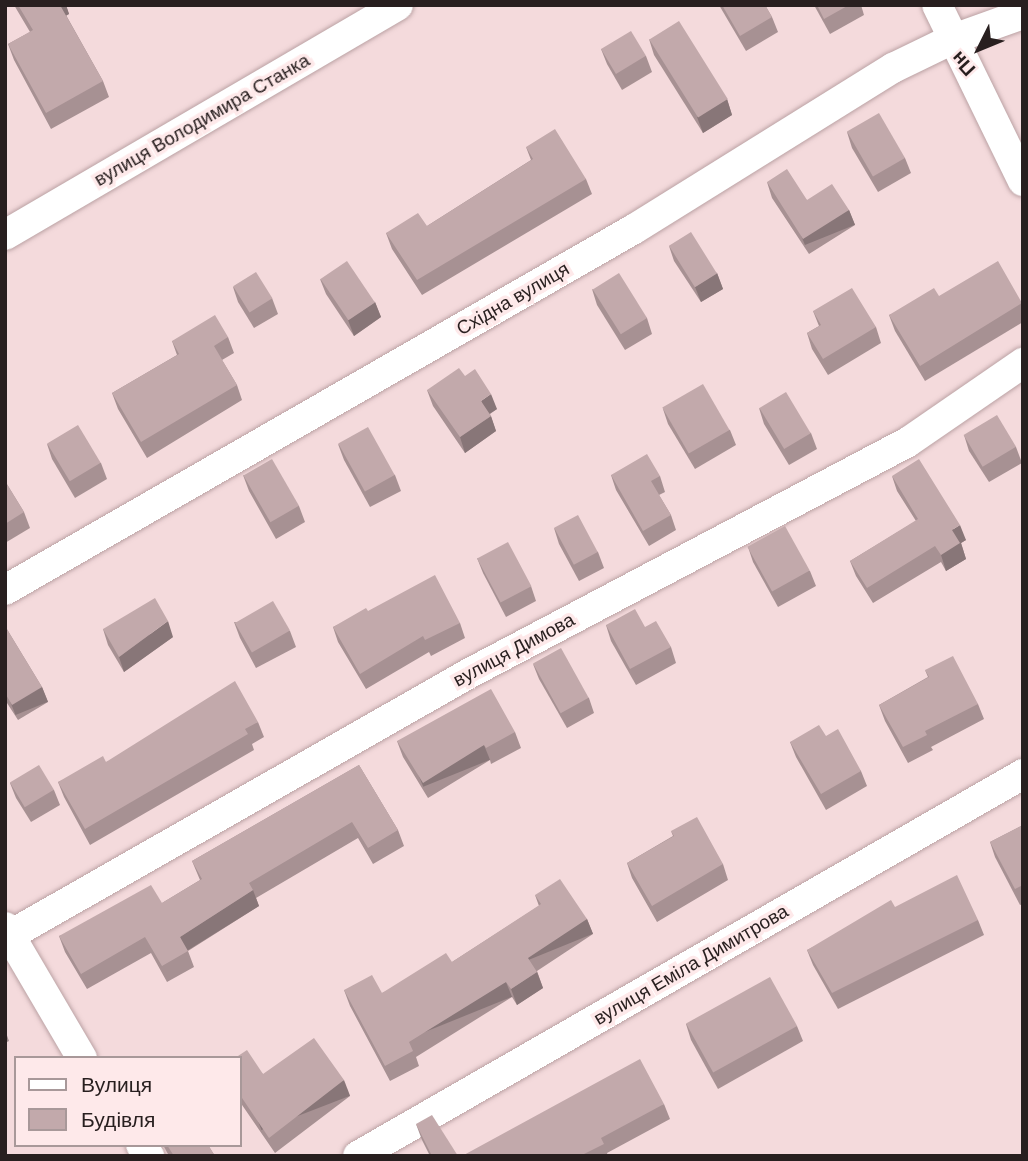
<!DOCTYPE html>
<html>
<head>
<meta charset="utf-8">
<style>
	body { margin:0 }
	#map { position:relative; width:1028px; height:1161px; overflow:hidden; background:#f4dadc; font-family:"DM Sans",sans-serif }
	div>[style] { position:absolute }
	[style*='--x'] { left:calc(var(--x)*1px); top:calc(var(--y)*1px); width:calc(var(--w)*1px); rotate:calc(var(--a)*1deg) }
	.roads { filter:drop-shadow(0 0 2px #bba2a4) drop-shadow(0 0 2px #bba2a4) }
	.street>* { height:30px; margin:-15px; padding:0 15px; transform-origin:15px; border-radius:15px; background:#fff }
	.wall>* { inset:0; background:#a79193 }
	.shaded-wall>* { inset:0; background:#887678; transform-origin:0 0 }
	.building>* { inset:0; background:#c2a9ab; transform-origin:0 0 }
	span { translate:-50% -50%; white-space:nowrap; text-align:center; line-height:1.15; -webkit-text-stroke:7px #fee9ea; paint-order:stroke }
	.street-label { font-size:19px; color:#281f1f }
	.frame { position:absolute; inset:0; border:7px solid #281f1f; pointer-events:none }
	.legend { position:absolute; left:14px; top:1056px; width:228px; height:91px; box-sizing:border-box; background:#fee9ea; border:2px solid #a89899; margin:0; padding:9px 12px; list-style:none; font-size:21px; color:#281f1f }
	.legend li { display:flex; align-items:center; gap:14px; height:35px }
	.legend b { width:35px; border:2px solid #a89899 }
	.north { position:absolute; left:944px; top:14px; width:70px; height:70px; -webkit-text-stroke:5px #fee9ea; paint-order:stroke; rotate:227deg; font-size:19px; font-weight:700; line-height:28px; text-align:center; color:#281f1f }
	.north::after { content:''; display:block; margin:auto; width:24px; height:32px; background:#281f1f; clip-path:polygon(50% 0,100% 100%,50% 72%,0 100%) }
</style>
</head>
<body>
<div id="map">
	<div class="roads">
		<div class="street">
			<div style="--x:937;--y:5;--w:196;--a:64"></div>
			<div style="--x:5;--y:235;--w:455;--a:-30.3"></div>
			<div style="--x:5;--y:590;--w:725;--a:-29.85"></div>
			<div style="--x:634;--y:229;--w:305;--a:-31.9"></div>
			<div style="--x:893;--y:68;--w:67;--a:-25.8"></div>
			<div style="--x:953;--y:39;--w:74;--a:-19.7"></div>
			<div style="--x:5;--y:927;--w:152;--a:59.6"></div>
			<div style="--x:5;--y:938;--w:533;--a:-29.69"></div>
			<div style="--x:468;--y:674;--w:497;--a:-27.8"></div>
			<div style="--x:908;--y:442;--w:140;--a:-34.5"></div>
			<div style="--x:141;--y:1145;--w:14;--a:54"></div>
			<div style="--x:358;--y:1156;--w:767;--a:-29.87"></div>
		</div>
	</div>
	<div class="wall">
		<div style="clip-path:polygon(14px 5px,66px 5px,69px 14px,66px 15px,103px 81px,109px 97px,51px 129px,14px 60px,8px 44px,30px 32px)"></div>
		<div style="clip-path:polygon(719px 5px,765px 5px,772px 17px,778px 32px,746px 51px)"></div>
		<div style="clip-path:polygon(814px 5px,861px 5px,864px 15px,830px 34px)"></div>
		<div style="clip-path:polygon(649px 39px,727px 99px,732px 115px,703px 133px,654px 55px)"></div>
		<div style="clip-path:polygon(601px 49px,646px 56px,652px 72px,622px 90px,607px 64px)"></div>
		<div style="clip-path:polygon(847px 132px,905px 158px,911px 173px,878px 192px,852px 148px)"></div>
		<div style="clip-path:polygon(526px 147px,586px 179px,592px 194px,422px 295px,392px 249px,386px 233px,427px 226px,531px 160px)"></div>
		<div style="clip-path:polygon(767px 182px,807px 200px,849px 210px,855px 225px,809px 254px,772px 198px)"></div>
		<div style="clip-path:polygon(669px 246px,717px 273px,723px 289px,701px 302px,674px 261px)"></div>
		<div style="clip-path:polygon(320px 279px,375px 302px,381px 317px,354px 336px,326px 294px)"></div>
		<div style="clip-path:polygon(233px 287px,272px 298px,278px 314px,254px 328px,238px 302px)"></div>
		<div style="clip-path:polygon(592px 289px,647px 318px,652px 334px,625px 350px,597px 305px)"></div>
		<div style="clip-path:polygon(939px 296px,1022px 303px,1023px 322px,925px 381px,895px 331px,889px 315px)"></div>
		<div style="clip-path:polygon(813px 311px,876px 327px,881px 343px,828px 375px,812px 349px,807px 333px,819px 326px)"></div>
		<div style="clip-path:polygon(228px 337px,234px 353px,222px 360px,237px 385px,242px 400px,147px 458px,118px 409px,112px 393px,177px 355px,172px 341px)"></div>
		<div style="clip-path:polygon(427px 390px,497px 409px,490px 414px,496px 431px,465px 453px,433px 406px)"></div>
		<div style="clip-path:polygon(759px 408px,811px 433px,817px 449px,789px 465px,764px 424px)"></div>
		<div style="clip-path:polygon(663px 409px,730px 430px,736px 445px,695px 469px,668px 424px)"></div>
		<div style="clip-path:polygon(964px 435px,1016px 447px,1022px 463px,989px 482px,969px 451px)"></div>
		<div style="clip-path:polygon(47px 444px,101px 463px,107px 479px,75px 498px,52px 459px)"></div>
		<div style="clip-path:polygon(338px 444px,395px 475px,401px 491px,370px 507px,344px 460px)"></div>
		<div style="clip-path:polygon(243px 475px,299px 506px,305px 522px,276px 539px,249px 491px)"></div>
		<div style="clip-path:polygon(611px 475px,660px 476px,665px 492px,659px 495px,671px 515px,676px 530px,649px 546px,616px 490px)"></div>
		<div style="clip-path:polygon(892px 476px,966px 540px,961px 543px,966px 559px,946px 571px,941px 562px,873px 603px,856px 576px,850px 561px,916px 521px,897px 491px)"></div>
		<div style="clip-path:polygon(5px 481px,24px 512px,30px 528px,5px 543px)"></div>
		<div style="clip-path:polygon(554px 528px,598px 552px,604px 568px,579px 581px,559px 544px)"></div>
		<div style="clip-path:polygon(748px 547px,810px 571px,816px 586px,778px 607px,753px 562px)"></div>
		<div style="clip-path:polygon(477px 558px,531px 586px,536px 601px,506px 617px,483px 573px)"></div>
		<div style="clip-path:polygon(368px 611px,460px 623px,465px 638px,431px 656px,429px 652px,366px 689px,338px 642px,333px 627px)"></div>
		<div style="clip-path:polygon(234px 622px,290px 631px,296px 647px,256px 668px,240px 638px)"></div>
		<div style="clip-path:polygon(606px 625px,645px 627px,671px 647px,676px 663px,636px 685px,611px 641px)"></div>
		<div style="clip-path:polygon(5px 626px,42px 687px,48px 702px,18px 720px,7px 703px,5px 704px)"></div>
		<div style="clip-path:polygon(103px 629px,173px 637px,124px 672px,108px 645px)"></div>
		<div style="clip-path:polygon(533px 664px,589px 698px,594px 713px,567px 728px,539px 679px)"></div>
		<div style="clip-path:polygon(925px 670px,978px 704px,984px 719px,931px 747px,933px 750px,908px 763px,885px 721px,879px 705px,928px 677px)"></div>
		<div style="clip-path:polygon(258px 722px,264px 737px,252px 744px,254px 750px,90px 845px,64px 797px,58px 782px,106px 762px)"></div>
		<div style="clip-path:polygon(515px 732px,521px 748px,491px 764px,490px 760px,428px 798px,403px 757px,397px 741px)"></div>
		<div style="clip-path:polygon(826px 736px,861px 771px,867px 786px,826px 810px,796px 757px,790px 742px)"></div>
		<div style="clip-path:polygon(359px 765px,398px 830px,404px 846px,373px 864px,358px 838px,256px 898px,259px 906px,188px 951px,194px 967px,167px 982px,151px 953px,87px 989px,65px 952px,59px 936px,162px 903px,200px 880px,192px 861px)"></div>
		<div style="clip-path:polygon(10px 783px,54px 790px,60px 805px,31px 822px,16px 798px)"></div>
		<div style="clip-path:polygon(1023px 825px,1023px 904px,1020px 905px,995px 857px,990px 842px)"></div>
		<div style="clip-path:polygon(671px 831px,723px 864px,728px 880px,657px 922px,632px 878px,627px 863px,673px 836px)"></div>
		<div style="clip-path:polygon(535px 895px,587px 919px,593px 934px,537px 971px,543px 988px,517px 1005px,512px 997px,416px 1057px,419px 1066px,390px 1081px,350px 1006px,344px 990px,382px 993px,452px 962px,539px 906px)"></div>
		<div style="clip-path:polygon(895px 907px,978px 920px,984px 935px,838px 1009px,813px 965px,807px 950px)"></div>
		<div style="clip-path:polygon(686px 1024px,797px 1026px,803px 1041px,718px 1089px,691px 1040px)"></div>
		<div style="clip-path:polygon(5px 1030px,9px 1041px,5px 1043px)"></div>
		<div style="clip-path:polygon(240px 1058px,263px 1074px,350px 1096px,275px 1153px,240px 1102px)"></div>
		<div style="clip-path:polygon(664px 1104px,670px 1119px,607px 1153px,608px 1156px,462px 1156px)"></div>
		<div style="clip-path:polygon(416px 1124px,458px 1156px,430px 1156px,422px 1140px)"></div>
		<div style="clip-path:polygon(163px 1145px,208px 1145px,215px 1156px,169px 1156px)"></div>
	</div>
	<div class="shaded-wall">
		<div style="clip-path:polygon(60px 5px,66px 5px,69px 14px,64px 17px)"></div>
		<div style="clip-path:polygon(727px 99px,732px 115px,703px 133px,697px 117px)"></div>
		<div style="left:849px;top:210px;width:16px;height:54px;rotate:68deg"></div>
		<div style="clip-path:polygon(717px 273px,723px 289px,701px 302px,695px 287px)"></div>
		<div style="clip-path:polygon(375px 302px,381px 317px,354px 336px,348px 320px)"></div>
		<div style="clip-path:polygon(491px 394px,497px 409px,486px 416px,481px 401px)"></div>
		<div style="clip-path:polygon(491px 416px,496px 431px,465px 453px,460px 437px)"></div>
		<div style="clip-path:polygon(960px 525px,966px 540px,961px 543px,966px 559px,946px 571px,941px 555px,952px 530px)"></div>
		<div style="clip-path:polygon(168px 621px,173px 637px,124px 672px,119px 657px)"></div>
		<div style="left:42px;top:687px;width:16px;height:35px;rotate:68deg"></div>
		<div style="left:484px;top:745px;width:16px;height:72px;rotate:68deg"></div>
		<div style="clip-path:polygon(253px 890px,259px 906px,185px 952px,180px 937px)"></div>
		<div style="left:587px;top:919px;width:16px;height:71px;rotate:68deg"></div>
		<div style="clip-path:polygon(537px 972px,543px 988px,517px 1005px,511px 989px)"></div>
		<div style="left:506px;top:982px;width:16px;height:114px;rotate:68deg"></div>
		<div style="left:344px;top:1080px;width:17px;height:95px;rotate:69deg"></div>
	</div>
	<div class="building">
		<div style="clip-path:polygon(18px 5px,60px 5px,103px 81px,46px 113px,8px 44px,33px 30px)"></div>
		<div style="clip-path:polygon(722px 5px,765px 5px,772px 17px,740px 36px)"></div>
		<div style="clip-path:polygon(817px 5px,849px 5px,824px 19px)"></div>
		<div style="left:679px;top:21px;width:92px;height:35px;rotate:58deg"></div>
		<div style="left:631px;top:31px;width:29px;height:35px;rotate:59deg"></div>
		<div style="left:879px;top:113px;width:52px;height:37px;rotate:60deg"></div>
		<div style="clip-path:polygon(555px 129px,586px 179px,417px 280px,386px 233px,418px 213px,427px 226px,533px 159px,526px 147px)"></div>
		<div style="clip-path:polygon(787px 169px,807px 200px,832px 184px,849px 210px,803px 239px,767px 182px)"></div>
		<div style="left:691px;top:232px;width:49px;height:26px;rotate:58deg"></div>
		<div style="left:347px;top:261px;width:50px;height:32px;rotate:56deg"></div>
		<div style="clip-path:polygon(998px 261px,1022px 303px,920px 366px,889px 315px,934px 288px,939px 296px)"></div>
		<div style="left:256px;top:272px;width:31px;height:27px;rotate:58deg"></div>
		<div style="left:619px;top:273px;width:53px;height:31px;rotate:58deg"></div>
		<div style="clip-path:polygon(852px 288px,876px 327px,823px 359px,807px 333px,821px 325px,813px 311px)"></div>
		<div style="clip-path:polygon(215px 315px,228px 337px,214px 346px,237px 385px,141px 442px,112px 393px,179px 354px,172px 341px)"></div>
		<div style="clip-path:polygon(459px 368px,465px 376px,475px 369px,491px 394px,481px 401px,491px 416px,460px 437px,427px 390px)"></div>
		<div style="left:703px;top:384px;width:53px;height:47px;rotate:60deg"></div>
		<div style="left:786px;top:392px;width:48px;height:31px;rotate:59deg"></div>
		<div style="left:997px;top:415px;width:37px;height:39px;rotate:59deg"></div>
		<div style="left:78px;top:425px;width:44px;height:36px;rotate:59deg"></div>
		<div style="left:368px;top:427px;width:55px;height:34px;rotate:61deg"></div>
		<div style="clip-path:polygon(647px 454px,660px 476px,651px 481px,671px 515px,643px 531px,611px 475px)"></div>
		<div style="left:272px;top:459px;width:54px;height:33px;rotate:60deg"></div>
		<div style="clip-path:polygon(919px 459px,960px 525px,952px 530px,960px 543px,941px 555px,935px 546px,867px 588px,850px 561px,918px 519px,892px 476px)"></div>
		<div style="clip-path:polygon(5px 481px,24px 512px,5px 524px)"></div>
		<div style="left:578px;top:515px;width:42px;height:27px;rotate:62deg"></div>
		<div style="left:785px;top:526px;width:51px;height:43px;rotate:61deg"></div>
		<div style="left:508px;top:542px;width:50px;height:35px;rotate:62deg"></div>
		<div style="clip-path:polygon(435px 575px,460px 623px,425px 640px,423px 636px,360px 674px,333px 627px,366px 608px,368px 611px)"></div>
		<div style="clip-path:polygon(155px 598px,168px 621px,119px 657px,103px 629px)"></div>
		<div style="left:273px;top:601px;width:34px;height:44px;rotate:60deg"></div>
		<div style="clip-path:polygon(635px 609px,645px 627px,656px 621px,671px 647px,630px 669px,606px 625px)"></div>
		<div style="clip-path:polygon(5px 626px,42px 687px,12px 705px,5px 693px)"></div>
		<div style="left:561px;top:648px;width:57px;height:32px;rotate:61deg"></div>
		<div style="clip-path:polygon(953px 656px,978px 704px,925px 731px,927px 735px,903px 747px,879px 705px,929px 677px,925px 670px)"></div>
		<div style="clip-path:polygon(235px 681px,258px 722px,245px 729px,248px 734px,85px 829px,58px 782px,103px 756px,106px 762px)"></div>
		<div style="clip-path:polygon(491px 689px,515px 732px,486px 748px,484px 745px,423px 783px,397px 741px)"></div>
		<div style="clip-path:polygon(819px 725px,826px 736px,838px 729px,861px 771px,821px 794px,790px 742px)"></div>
		<div style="left:39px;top:765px;width:29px;height:34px;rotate:59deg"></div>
		<div style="clip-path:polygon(359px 765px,398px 830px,368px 848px,352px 822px,249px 883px,253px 890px,180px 937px,188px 951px,162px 966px,145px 937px,81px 974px,59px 936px,151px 885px,162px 903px,202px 879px,192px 861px)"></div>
		<div style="clip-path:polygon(697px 817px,723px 864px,652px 906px,627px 863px,674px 836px,671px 831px)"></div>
		<div style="clip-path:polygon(1023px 825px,1023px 885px,1015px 889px,990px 842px)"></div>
		<div style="clip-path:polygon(957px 875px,978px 920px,832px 993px,807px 950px,891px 900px,895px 907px)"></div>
		<div style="clip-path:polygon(560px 879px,587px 919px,528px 958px,537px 972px,511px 989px,506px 982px,409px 1042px,413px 1051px,385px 1066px,344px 990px,372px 975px,382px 993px,446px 953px,452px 962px,541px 904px,535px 895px)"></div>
		<div style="left:770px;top:977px;width:56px;height:96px;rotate:61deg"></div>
		<div style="clip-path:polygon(314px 1038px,344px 1080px,269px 1138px,240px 1095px,240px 1058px,235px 1058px,247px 1050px,263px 1074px)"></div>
		<div style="clip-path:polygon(640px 1059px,664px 1104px,601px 1138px,604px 1144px,580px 1156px,462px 1156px)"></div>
		<div style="clip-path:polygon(432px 1115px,458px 1156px,432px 1156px,416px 1124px)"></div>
		<div style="clip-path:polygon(167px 1145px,208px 1145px,215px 1156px,174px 1156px)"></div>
	</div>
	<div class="street-label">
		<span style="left:202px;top:120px;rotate:-30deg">вулиця Володимира Станка</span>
		<span style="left:513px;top:299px;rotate:-30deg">Східна вулиця</span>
		<span style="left:514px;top:650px;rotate:-28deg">вулиця Димова</span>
		<span style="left:691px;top:965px;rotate:-30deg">вулиця Еміла Димитрова</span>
	</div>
	<div class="frame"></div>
	<ul class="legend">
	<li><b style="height:9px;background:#fff"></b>Вулиця</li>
	<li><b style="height:19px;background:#c2a9ab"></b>Будівля</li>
	</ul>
	<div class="north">Пн</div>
</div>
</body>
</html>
